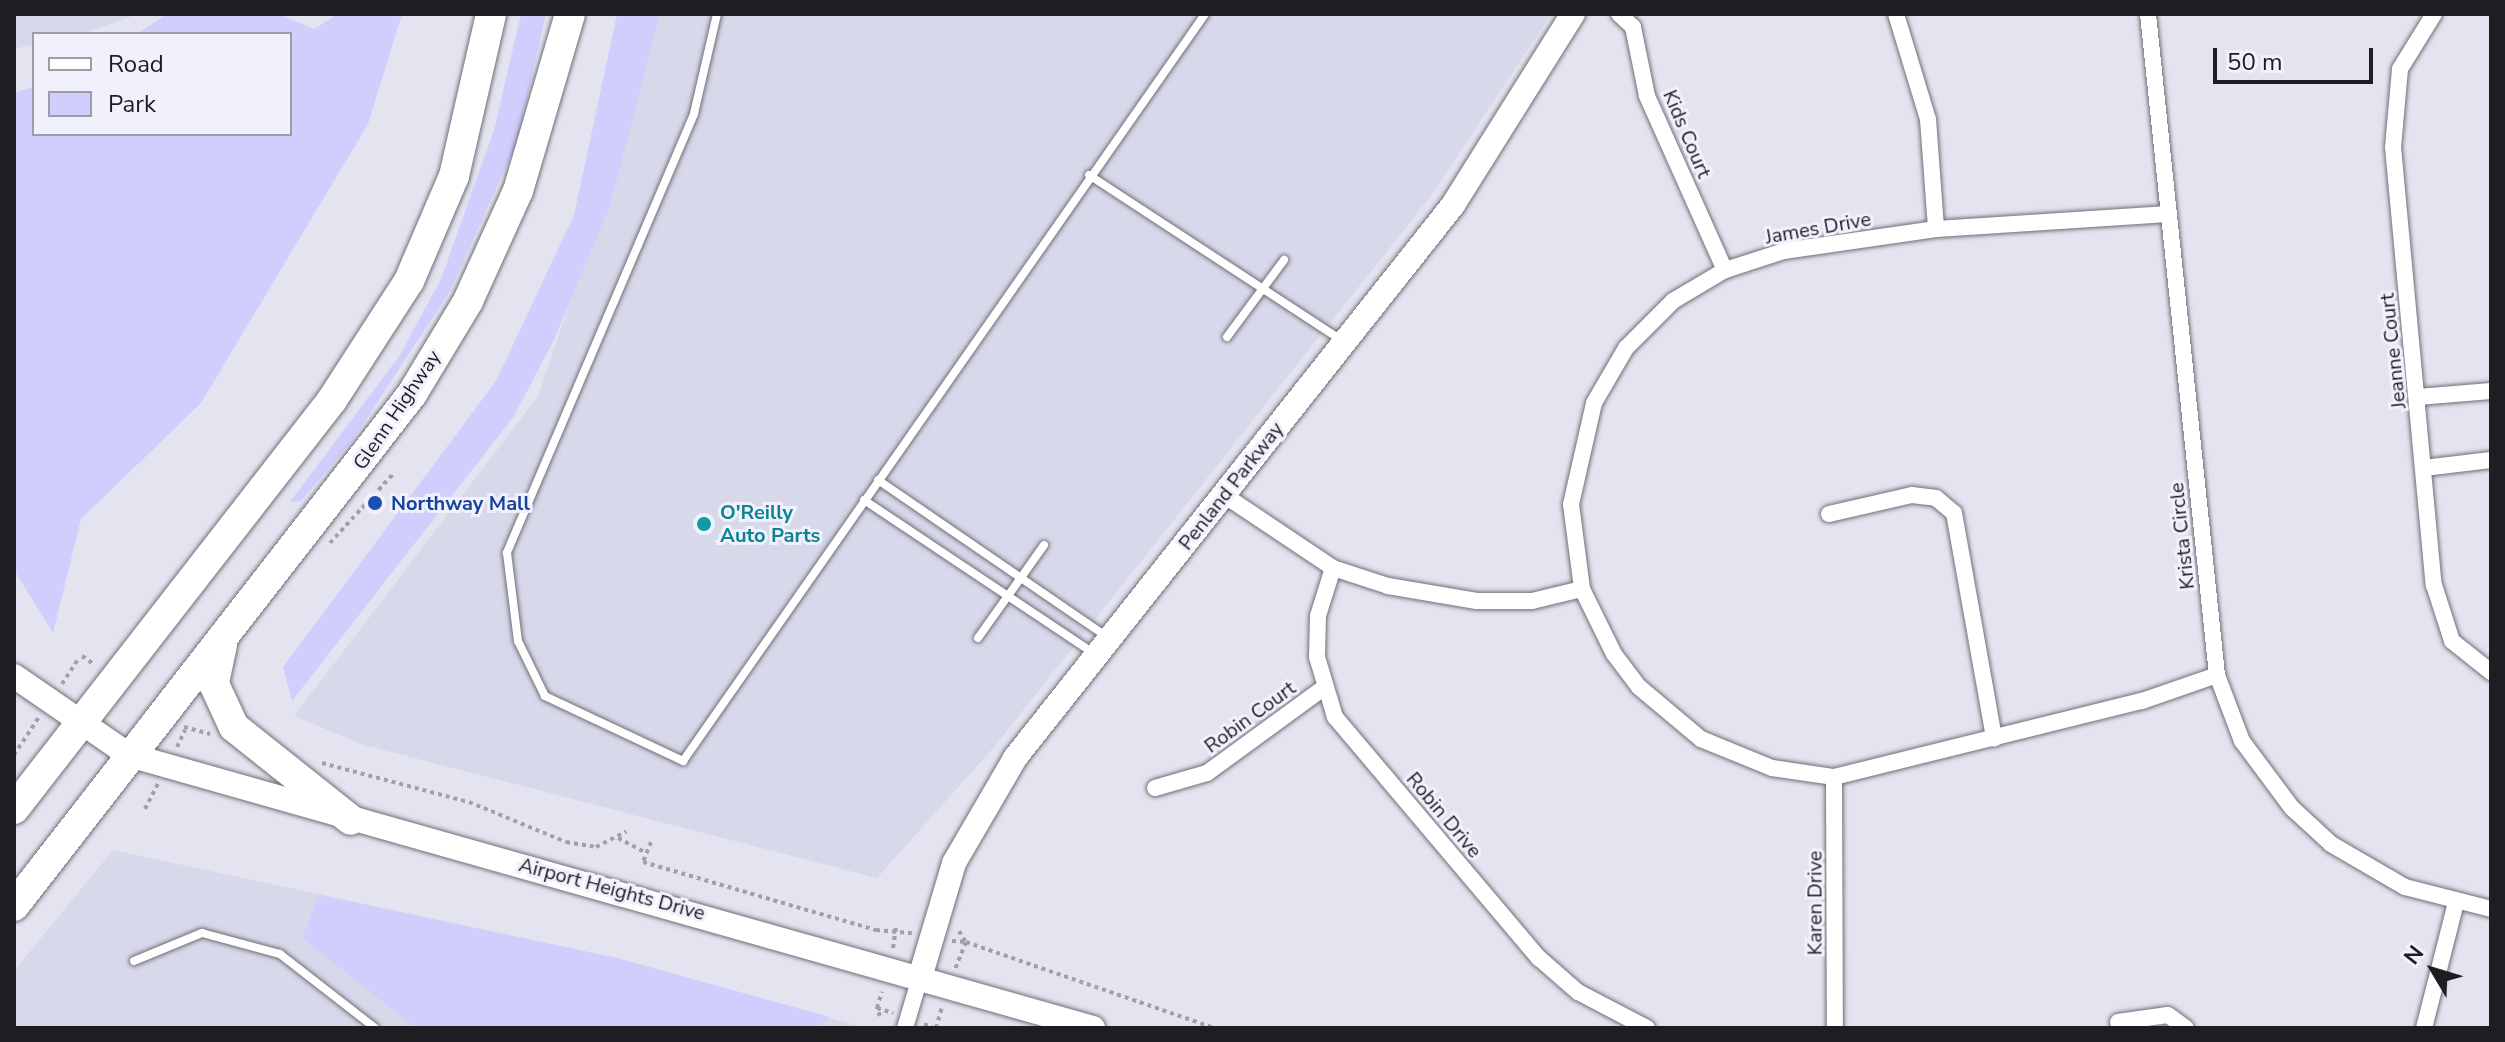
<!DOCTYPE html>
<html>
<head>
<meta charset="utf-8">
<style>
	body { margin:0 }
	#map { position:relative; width:2505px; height:1042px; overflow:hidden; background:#e4e4f0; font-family:"Nunito Sans",sans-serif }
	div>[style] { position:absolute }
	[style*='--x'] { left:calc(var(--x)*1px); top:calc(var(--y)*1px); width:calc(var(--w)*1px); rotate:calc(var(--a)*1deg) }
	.built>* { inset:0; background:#d8d8eb }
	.green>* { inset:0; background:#cfcefd }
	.path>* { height:4px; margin-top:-2px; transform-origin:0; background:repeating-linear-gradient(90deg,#a0a0aa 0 4px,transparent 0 8px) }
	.roads { filter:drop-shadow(0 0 2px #6f6f79) drop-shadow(0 0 2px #6f6f79) }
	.lane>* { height:8px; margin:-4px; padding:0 4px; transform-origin:4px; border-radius:4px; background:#fff }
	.street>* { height:16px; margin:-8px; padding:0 8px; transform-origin:8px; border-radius:8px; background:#fff }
	.secondary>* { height:24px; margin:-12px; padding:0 12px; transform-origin:12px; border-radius:12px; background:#fff }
	.highway>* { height:30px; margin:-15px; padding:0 15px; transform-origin:15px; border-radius:15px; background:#fff }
	.dots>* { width:22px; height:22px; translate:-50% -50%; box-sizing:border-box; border:4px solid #f1f1fd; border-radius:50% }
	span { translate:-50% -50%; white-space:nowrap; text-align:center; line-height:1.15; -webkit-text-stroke:6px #f1f1fd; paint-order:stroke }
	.street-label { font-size:20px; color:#1e1e22 }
	.transit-label { font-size:20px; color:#164399; font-weight:700 }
	.left { translate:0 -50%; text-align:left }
	.culture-label { font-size:20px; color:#0d838f; font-weight:700 }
	.frame { position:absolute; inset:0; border:16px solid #1e1e22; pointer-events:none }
	.legend { position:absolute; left:32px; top:32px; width:260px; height:104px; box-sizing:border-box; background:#f1f1fd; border:2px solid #9d9da5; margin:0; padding:10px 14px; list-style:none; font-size:24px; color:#1e1e22 }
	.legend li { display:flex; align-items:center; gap:16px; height:40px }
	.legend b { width:40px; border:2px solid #9d9da5 }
	.north { position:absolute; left:2393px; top:930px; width:80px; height:80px; -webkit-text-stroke:6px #f1f1fd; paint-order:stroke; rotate:308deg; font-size:22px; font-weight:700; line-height:32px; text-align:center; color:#1e1e22 }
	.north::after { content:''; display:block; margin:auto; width:28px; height:36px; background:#1e1e22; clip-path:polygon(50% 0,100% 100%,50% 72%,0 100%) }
	.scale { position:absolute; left:2213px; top:48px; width:160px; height:36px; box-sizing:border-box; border:4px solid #1e1e22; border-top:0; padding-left:10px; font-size:24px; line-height:28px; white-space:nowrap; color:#1e1e22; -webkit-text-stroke:6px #f1f1fd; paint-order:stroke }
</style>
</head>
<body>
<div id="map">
	<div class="built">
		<div style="clip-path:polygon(14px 14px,138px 14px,82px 34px,34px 34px,34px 44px,14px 49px)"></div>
		<div style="clip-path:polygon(647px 14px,1551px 14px,1434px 192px,994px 747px,877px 878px,364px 745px,294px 716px,538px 396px,604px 202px)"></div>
		<div style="clip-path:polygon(113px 850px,617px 958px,866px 1028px,14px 1028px,14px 971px)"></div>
	</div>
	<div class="green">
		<div style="clip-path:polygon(167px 14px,279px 14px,314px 29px,338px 14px,402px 14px,368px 124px,201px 403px,81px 519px,53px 633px,14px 570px,14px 93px,34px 87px,34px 134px,290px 134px,290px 34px,137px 34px)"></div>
		<div style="clip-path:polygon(521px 14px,546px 14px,517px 142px,450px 291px,352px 441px,301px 501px,290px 502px,400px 355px,441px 279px,494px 130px)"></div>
		<div style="clip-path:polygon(617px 14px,660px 14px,610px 206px,553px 342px,514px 416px,292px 701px,283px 667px,496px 381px,574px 215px)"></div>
		<div style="clip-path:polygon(319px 895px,617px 958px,830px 1017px,815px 1028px,416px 1028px,302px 938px)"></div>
	</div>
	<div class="path">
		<div style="--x:330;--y:543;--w:93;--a:-47.6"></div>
		<div style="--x:82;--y:656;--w:16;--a:35"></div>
		<div style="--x:62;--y:684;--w:31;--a:-57"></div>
		<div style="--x:184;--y:727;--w:27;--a:15"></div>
		<div style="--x:177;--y:747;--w:19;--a:-65"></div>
		<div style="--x:14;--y:755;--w:45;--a:-56.7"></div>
		<div style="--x:322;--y:763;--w:152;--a:14.9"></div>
		<div style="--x:469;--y:802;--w:105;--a:22.4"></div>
		<div style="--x:566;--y:842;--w:30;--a:9"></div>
		<div style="--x:596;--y:847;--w:34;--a:-27"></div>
		<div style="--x:145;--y:809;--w:29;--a:-63"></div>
		<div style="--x:618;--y:838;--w:30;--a:28"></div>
		<div style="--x:651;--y:842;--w:22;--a:112"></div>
		<div style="--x:643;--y:862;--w:243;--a:16.3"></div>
		<div style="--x:876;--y:930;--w:36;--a:5"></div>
		<div style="--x:959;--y:931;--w:13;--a:58"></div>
		<div style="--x:966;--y:942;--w:263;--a:19.1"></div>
		<div style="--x:952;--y:941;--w:14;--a:4"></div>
		<div style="--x:966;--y:942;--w:29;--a:112"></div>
		<div style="--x:893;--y:948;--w:21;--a:-82"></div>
		<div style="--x:877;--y:1008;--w:17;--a:-73"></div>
		<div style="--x:880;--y:1016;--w:9;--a:-111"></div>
		<div style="--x:877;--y:1008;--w:17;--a:17"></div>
		<div style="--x:924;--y:1024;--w:11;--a:22"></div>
		<div style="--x:936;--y:1028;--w:22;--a:-74"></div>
	</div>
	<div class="roads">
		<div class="lane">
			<div style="--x:717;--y:14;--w:103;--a:103"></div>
			<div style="--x:694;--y:114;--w:477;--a:113.1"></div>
			<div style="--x:507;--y:553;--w:89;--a:82.9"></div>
			<div style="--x:518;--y:641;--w:61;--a:63.9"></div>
			<div style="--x:545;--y:696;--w:153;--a:25.2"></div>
			<div style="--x:683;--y:761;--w:911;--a:-55.05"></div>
			<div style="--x:1089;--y:175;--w:303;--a:33.2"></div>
			<div style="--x:1227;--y:337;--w:96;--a:-53.5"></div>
			<div style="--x:878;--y:480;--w:276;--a:34.4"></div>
			<div style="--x:864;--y:500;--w:275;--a:33.7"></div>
			<div style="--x:978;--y:638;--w:114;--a:-54.6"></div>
			<div style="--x:134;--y:961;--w:74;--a:-22.4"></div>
			<div style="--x:202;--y:933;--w:81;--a:15.1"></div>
			<div style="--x:280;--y:954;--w:120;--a:37.9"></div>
		</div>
		<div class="street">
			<div style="--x:1619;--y:14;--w:19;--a:43"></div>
			<div style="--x:1633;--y:27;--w:70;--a:78.5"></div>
			<div style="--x:1647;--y:96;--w:191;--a:65.9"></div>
			<div style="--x:1896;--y:14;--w:110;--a:73.1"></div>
			<div style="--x:1928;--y:119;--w:110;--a:85.8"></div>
			<div style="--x:2148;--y:14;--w:665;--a:84.04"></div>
			<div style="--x:2217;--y:675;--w:71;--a:69.3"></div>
			<div style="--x:2242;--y:741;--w:84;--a:53.3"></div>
			<div style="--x:2292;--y:808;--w:53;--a:42.7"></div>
			<div style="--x:2331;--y:844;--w:86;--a:30.2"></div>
			<div style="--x:2405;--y:887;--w:89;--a:14.3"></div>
			<div style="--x:2434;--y:14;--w:65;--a:121.7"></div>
			<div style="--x:2400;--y:69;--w:78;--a:95.1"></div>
			<div style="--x:2393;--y:147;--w:440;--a:84.7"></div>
			<div style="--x:2434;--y:585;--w:59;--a:72.2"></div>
			<div style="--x:2452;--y:641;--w:50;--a:38.5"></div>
			<div style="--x:2168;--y:214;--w:232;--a:176.3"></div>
			<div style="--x:1936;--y:229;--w:154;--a:171.8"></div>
			<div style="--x:1784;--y:251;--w:62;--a:162.1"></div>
			<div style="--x:1725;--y:270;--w:61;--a:149.2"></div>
			<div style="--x:1673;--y:301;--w:66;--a:135"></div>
			<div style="--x:1626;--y:348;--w:64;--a:120.2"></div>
			<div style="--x:1594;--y:403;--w:104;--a:102.8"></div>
			<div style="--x:1571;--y:504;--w:86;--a:82.6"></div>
			<div style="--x:1582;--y:589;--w:72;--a:63.8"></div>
			<div style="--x:1614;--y:654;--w:41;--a:52.9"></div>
			<div style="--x:1639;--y:687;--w:81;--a:40"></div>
			<div style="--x:1701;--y:739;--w:77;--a:22.2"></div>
			<div style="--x:1772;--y:768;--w:63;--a:8.3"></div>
			<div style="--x:1834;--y:777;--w:317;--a:-13.9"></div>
			<div style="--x:2142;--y:701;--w:79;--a:-19.1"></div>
			<div style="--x:2418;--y:397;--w:73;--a:-4.7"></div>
			<div style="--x:2424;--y:468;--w:67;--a:-6.8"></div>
			<div style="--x:1224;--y:495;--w:131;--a:33.8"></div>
			<div style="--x:1333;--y:568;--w:58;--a:18.1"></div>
			<div style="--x:1388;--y:586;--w:90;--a:9.6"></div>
			<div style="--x:1477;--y:601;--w:55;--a:0"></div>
			<div style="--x:1532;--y:601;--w:51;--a:-13.5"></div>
			<div style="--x:1829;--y:514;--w:85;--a:-12.9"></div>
			<div style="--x:1912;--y:495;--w:24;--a:7"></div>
			<div style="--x:1936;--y:498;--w:23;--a:40"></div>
			<div style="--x:1954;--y:513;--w:229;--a:79.9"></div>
			<div style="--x:1333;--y:568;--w:50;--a:107.4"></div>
			<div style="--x:1318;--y:616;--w:41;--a:91.4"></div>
			<div style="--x:1317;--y:657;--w:63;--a:73.3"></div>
			<div style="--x:1335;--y:717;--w:316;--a:49.8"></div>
			<div style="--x:1539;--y:958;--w:52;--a:41.1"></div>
			<div style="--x:1578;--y:992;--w:78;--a:27.6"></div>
			<div style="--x:1834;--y:777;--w:251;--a:89.8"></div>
			<div style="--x:1155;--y:788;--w:54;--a:-16.1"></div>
			<div style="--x:1207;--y:773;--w:142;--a:-36.1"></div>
			<div style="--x:2118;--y:1022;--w:50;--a:-8"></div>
			<div style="--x:2168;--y:1015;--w:22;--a:36"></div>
			<div style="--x:905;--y:1028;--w:56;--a:-73.5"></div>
			<div style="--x:2424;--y:1028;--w:130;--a:-75.7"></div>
		</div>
		<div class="secondary">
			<div style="--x:14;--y:676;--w:140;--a:34.5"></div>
			<div style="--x:129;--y:755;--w:1002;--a:15.81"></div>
			<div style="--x:921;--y:974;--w:116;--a:-73.4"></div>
			<div style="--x:954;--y:863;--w:121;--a:-59.8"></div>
			<div style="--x:1015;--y:758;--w:705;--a:-51.62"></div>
			<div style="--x:1453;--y:205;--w:226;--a:-57.9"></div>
		</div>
		<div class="highway">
			<div style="--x:222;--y:645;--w:40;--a:102"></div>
			<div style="--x:214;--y:684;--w:47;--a:65.1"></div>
			<div style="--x:234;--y:727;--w:149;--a:38.5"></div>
			<div style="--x:14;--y:809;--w:518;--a:-52.13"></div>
			<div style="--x:332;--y:400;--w:142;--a:-57.1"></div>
			<div style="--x:409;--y:281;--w:114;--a:-66.8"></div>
			<div style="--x:454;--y:176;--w:166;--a:-77.1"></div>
			<div style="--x:14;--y:906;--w:648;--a:-52.14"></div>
			<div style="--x:412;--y:394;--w:109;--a:-58.9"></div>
			<div style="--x:468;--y:301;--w:121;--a:-65.6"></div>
			<div style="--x:518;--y:191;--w:184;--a:-73.6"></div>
		</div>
	</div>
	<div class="dots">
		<div style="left:375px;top:503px;background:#1a4fb4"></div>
		<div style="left:704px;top:524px;background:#0f9aa8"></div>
	</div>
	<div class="street-label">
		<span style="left:1687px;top:134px;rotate:67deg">Kids Court</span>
		<span style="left:1818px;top:228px;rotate:-10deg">James Drive</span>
		<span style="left:2393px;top:351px;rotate:-96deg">Jeanne Court</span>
		<span style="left:397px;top:410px;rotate:-56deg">Glenn Highway</span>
		<span style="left:1231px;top:486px;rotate:-52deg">Penland Parkway</span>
		<span style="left:2182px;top:536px;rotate:-96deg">Krista Circle</span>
		<span style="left:1250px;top:717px;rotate:-36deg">Robin Court</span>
		<span style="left:1444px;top:815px;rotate:50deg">Robin Drive</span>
		<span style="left:612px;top:889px;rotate:15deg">Airport Heights Drive</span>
		<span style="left:1815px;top:903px;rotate:-90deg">Karen Drive</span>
	</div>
	<div class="transit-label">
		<span class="left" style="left:391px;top:503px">Northway Mall</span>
	</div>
	<div class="culture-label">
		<span class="left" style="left:720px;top:524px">O'Reilly<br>Auto Parts</span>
	</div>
	<div class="frame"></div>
	<ul class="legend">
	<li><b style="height:10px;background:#fff"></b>Road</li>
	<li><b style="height:22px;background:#cfcefd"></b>Park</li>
	</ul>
	<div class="north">N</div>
	<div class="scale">50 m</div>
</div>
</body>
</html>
